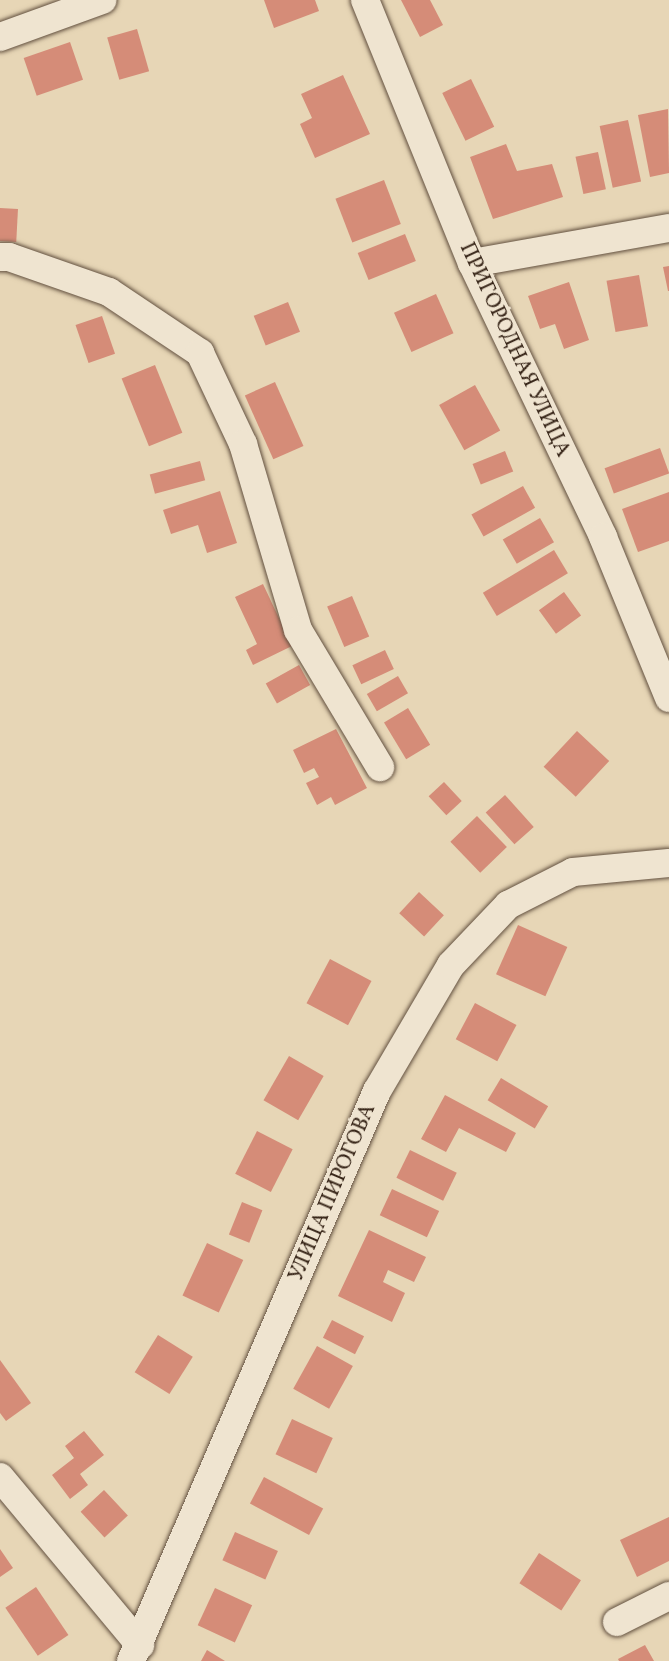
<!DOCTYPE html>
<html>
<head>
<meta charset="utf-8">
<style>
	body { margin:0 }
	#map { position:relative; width:669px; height:1661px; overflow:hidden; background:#e7d6b6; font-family:Vollkorn,serif }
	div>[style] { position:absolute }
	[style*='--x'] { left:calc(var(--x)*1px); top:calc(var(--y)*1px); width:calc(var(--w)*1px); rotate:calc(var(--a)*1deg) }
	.building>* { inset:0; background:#d58c78; transform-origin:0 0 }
	.roads { filter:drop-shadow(0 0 2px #62503f) drop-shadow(0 0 2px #62503f) }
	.minor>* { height:28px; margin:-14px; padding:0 14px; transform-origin:14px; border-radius:14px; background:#efe4d0 }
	span { translate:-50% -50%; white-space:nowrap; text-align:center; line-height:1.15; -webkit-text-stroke:6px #efe4d0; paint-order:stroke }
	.street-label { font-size:21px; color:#362417 }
</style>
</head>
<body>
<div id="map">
	<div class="building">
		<div style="clip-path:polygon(264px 0,315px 0,319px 11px,274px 28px)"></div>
		<div style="clip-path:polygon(401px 0,430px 0,443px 25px,420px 37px)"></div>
		<div style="left:137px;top:29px;width:44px;height:31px;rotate:74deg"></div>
		<div style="left:70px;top:42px;width:40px;height:49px;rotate:71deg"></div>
		<div style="clip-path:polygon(343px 75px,370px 134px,315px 158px,300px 124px,312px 118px,301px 94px)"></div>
		<div style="left:471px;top:79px;width:53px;height:32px;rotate:64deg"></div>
		<div style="clip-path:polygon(668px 109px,669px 173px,650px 177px,638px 115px)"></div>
		<div style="left:628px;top:120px;width:63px;height:29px;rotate:78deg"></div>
		<div style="clip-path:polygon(506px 144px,517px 171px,552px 164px,563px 197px,493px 219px,470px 157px)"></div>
		<div style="left:598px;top:152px;width:38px;height:23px;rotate:78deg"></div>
		<div style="left:384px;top:180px;width:47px;height:52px;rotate:69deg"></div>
		<div style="left:0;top:208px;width:18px;height:33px;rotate:3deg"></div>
		<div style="left:405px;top:234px;width:29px;height:51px;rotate:68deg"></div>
		<div style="clip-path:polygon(669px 266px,669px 291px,668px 291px,663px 267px)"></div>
		<div style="left:639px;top:275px;width:52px;height:33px;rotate:80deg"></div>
		<div style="clip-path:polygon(569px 282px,589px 340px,564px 349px,555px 324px,540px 329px,528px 296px)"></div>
		<div style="left:436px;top:294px;width:43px;height:46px;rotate:66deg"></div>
		<div style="left:288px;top:302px;width:32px;height:37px;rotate:68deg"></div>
		<div style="left:102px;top:316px;width:40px;height:28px;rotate:71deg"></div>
		<div style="left:155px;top:365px;width:73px;height:36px;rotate:68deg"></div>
		<div style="left:275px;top:382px;width:70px;height:33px;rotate:66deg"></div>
		<div style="left:475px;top:385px;width:52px;height:41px;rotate:61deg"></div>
		<div style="left:660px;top:448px;width:27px;height:59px;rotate:70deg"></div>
		<div style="left:505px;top:451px;width:22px;height:35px;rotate:68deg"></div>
		<div style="left:200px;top:461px;width:20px;height:52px;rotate:75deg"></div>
		<div style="left:523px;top:486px;width:25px;height:59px;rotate:61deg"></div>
		<div style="clip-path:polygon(220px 491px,237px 543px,207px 553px,198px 525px,171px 534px,163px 510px)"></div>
		<div style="clip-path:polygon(669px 492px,669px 541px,638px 552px,622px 509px)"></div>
		<div style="left:540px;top:518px;width:28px;height:43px;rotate:60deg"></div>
		<div style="left:554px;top:550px;width:27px;height:83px;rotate:59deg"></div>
		<div style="clip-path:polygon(263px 584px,292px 646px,253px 665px,246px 650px,257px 644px,235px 597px)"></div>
		<div style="left:564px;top:592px;width:29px;height:31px;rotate:54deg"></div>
		<div style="left:352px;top:596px;width:44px;height:27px;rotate:67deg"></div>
		<div style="left:385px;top:650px;width:21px;height:36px;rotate:65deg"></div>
		<div style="left:299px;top:665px;width:23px;height:38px;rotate:61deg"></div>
		<div style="left:398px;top:676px;width:20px;height:36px;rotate:60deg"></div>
		<div style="left:408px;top:708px;width:43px;height:28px;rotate:59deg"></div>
		<div style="clip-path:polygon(336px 729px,367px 788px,335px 805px,331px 797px,317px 805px,306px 783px,319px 777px,314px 768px,304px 773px,293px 750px)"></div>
		<div style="left:577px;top:731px;width:44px;height:49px;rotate:43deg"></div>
		<div style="left:444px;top:782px;width:26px;height:21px;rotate:47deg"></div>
		<div style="left:505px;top:795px;width:43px;height:26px;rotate:48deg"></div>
		<div style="left:477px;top:816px;width:43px;height:37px;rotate:46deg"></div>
		<div style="left:419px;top:892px;width:34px;height:29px;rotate:43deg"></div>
		<div style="left:518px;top:925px;width:54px;height:54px;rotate:24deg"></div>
		<div style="left:330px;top:959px;width:47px;height:50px;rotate:28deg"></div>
		<div style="left:475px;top:1003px;width:47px;height:41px;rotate:28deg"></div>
		<div style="left:289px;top:1056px;width:40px;height:51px;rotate:30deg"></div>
		<div style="left:501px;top:1078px;width:55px;height:26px;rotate:31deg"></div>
		<div style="clip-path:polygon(445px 1095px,516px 1133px,506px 1152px,459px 1128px,446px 1152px,421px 1139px)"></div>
		<div style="left:257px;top:1131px;width:40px;height:48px;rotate:27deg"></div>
		<div style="left:410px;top:1150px;width:52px;height:31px;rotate:26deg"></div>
		<div style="left:392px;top:1189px;width:52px;height:29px;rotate:25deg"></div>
		<div style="left:242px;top:1202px;width:22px;height:35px;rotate:22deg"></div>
		<div style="clip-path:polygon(369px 1230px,426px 1257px,414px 1282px,388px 1270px,383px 1282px,405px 1293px,392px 1322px,338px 1296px)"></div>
		<div style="left:207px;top:1243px;width:40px;height:58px;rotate:25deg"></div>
		<div style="left:332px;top:1320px;width:36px;height:20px;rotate:27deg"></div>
		<div style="left:158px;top:1335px;width:41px;height:44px;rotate:32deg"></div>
		<div style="left:317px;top:1346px;width:41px;height:49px;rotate:29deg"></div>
		<div style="clip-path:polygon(0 1360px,31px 1403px,6px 1421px,0 1413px)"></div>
		<div style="left:292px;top:1419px;width:45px;height:39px;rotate:25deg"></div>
		<div style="clip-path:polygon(84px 1431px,104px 1455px,80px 1474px,88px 1485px,70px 1499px,52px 1475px,74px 1458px,65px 1446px)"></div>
		<div style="left:264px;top:1477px;width:67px;height:30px;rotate:28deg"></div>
		<div style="left:104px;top:1490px;width:35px;height:32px;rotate:47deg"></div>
		<div style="clip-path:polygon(669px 1517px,669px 1561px,637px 1577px,620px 1540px)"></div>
		<div style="left:235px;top:1532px;width:47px;height:31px;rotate:24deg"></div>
		<div style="clip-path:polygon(0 1549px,13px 1568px,0 1577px)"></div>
		<div style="left:539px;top:1553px;width:50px;height:36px;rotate:33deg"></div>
		<div style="left:36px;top:1587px;width:58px;height:37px;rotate:56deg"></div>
		<div style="left:215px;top:1588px;width:41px;height:41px;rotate:25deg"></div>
		<div style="clip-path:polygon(645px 1645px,654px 1661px,619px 1661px,618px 1659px)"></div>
		<div style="clip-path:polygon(207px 1650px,225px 1661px,201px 1661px)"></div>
	</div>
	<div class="roads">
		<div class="minor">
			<div style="--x:365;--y:0;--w:284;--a:67.9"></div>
			<div style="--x:472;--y:263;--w:304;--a:64.4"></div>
			<div style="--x:603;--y:537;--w:174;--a:67.7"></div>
			<div style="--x:0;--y:37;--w:109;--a:-19.9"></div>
			<div style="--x:0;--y:257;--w:9;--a:0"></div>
			<div style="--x:9;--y:257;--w:106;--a:19.3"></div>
			<div style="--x:109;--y:292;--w:110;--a:33.8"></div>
			<div style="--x:200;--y:353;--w:101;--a:64.7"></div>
			<div style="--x:243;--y:444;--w:194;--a:73.5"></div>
			<div style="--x:298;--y:630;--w:160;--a:59.1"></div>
			<div style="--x:472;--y:263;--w:200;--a:-10.1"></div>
			<div style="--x:0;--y:1477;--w:219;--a:50.2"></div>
			<div style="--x:617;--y:1622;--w:58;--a:-26.6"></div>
			<div style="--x:131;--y:1661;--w:621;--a:-66.66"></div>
			<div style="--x:377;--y:1091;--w:146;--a:-59.6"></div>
			<div style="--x:451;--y:965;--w:83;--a:-46.5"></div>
			<div style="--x:508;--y:905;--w:73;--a:-26.9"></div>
			<div style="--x:573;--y:872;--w:96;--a:-5.4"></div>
		</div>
	</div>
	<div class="street-label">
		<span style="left:514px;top:350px;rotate:65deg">ПРИГОРОДНАЯ УЛИЦА</span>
		<span style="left:333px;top:1193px;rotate:-67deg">УЛИЦА ПИРОГОВА</span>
	</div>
</div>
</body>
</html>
